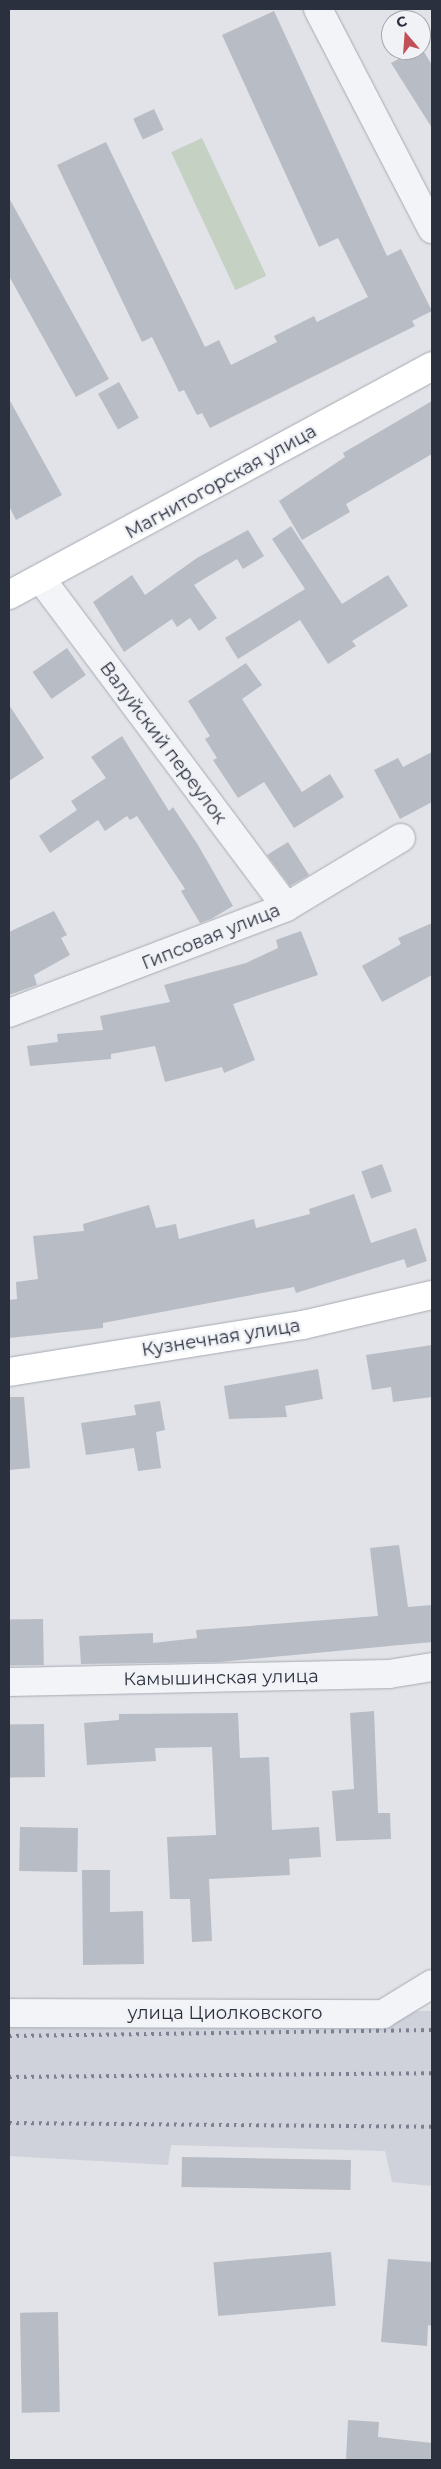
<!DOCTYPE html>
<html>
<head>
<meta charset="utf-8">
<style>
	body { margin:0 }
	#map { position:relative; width:441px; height:2469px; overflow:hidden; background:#e1e3e8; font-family:Montserrat,sans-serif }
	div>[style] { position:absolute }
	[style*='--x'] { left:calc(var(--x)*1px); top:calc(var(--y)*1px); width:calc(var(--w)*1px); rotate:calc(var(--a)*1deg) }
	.built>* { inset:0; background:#cfd2da }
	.green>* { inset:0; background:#c5d1c2; transform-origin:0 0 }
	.building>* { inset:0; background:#b8bcc4; transform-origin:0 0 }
	.roads { filter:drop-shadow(0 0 1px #a7aab2) drop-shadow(0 0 1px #a7aab2) }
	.minor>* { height:28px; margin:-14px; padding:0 14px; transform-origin:14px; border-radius:14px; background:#f3f4f7 }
	.major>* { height:28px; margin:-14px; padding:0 14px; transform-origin:14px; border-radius:14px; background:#fff }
	.rail>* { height:4px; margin-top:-2px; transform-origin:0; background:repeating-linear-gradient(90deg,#7b8190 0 2.5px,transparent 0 7.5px) }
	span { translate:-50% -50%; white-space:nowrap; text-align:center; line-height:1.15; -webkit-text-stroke:4.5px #f0f2f6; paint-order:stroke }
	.street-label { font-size:18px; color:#2b303e }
	.frame { position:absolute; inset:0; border:10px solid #2b303e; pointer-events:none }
	.north { position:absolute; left:381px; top:10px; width:50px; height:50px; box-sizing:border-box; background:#f0f2f6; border:1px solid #a1a4ac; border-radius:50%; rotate:342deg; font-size:14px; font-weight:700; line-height:20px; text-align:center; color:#2b303e }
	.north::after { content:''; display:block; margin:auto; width:18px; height:22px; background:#c15157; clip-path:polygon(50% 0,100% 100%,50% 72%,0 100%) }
</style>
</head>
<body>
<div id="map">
	<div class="built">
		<div style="clip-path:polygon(432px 2011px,432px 2186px,392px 2182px,385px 2151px,171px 2145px,168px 2165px,9px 2156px,9px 2014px)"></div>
	</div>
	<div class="green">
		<div style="left:202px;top:138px;width:152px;height:34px;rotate:65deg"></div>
	</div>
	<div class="building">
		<div style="clip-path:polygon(274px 11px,387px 256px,401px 249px,432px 311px,412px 321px,415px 326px,210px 428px,202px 413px,197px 415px,184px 390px,179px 392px,152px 337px,142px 342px,57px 165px,106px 142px,205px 347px,219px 340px,231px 365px,277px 342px,274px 336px,314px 316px,317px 322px,368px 297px,338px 238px,319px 247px,222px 35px)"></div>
		<div style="clip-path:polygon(421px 47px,432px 65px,432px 128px,391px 63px)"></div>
		<div style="left:154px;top:109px;width:23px;height:23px;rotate:65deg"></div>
		<div style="clip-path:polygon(9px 198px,109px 379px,76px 397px,9px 276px)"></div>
		<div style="left:119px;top:382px;width:41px;height:24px;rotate:61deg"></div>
		<div style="clip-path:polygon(9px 399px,62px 495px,16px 520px,9px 506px)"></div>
		<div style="clip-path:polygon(432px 401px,432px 454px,346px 504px,350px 512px,302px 540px,279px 501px,345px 457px,343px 453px)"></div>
		<div style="clip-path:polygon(291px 526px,342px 604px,388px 575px,408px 606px,352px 641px,356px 646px,328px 664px,300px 620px,238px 659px,225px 638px,305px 589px,272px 539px)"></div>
		<div style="clip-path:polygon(248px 530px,264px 556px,243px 569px,237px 559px,194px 585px,217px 618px,199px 631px,190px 618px,177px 627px,172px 619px,124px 652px,93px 602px,132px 575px,145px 595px,197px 558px)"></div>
		<div style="left:67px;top:648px;width:33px;height:42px;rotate:55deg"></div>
		<div style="clip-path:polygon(246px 663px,262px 685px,242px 699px,302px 792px,330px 774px,344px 797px,294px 828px,264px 782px,238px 798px,213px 760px,217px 758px,205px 739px,210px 736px,188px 701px)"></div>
		<div style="clip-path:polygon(9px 705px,44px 758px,9px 781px)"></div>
		<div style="clip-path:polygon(122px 736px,169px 811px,173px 807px,198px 845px,233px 906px,211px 919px,200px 923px,181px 891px,185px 889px,137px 816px,130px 820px,127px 816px,105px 831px,98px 820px,50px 853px,39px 836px,77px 810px,71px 801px,106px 778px,91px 757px)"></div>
		<div style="clip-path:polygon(432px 752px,432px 802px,400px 819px,374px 770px,398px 758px,403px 767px)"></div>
		<div style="clip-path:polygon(288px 842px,309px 875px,290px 886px,267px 855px)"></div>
		<div style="clip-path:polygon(54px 911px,67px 935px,61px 938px,70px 955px,34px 975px,37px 985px,9px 995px,9px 932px)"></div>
		<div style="clip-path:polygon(432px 923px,432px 975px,382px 1002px,362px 966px,401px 944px,398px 938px)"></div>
		<div style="clip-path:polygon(301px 931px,318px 975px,233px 1004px,255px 1060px,224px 1073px,222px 1067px,165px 1082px,155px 1046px,111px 1054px,111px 1059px,30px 1066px,27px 1046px,58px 1042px,57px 1034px,103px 1030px,100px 1016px,170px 1002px,164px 985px,246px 963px,278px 948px,276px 940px)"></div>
		<div style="left:382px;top:1164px;width:29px;height:22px;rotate:70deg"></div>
		<div style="clip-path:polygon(354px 1194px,371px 1243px,416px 1228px,427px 1261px,407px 1268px,404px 1259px,296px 1293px,294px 1287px,103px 1323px,103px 1328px,9px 1338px,9px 1300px,17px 1299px,16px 1282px,38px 1279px,33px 1236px,84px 1231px,83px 1224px,149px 1205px,156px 1228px,176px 1224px,179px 1239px,254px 1219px,256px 1228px,310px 1214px,309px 1209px)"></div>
		<div style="clip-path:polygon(432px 1345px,432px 1397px,393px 1402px,391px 1387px,372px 1390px,366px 1355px)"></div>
		<div style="clip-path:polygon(318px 1369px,323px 1399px,285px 1406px,287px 1417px,229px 1419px,224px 1386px)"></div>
		<div style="clip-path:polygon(9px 1397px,24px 1397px,30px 1468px,9px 1470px)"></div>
		<div style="clip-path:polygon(160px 1401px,165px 1430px,156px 1432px,161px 1468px,138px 1471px,134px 1448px,86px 1455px,81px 1423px,136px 1415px,134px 1405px)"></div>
		<div style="clip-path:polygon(399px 1545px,408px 1607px,432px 1605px,432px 1642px,219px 1662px,81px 1664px,79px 1636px,153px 1633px,153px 1643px,197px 1638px,196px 1630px,378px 1616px,370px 1548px)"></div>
		<div style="left:43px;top:1619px;width:46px;height:34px;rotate:89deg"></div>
		<div style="clip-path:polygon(374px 1711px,378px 1813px,390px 1813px,391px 1839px,336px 1841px,332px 1791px,354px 1789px,350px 1713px)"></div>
		<div style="clip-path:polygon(238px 1713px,240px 1758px,269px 1757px,272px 1830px,319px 1827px,321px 1857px,289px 1859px,290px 1875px,209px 1879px,212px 1941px,192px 1942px,190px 1899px,170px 1899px,167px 1837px,216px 1835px,212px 1747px,155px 1748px,156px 1761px,87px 1765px,84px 1723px,119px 1720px,119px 1714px)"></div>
		<div style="left:44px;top:1724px;width:53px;height:35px;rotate:89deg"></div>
		<div style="left:20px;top:1827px;width:58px;height:44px;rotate:1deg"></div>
		<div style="clip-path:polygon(82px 1870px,110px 1870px,110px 1912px,143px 1911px,144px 1964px,83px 1965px)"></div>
		<div style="left:182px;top:2157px;width:169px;height:30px;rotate:1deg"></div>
		<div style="left:331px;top:2252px;width:54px;height:118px;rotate:85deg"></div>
		<div style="clip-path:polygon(388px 2259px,432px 2262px,432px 2326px,428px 2325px,427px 2346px,381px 2342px)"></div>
		<div style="left:58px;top:2312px;width:100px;height:38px;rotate:89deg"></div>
		<div style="clip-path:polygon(348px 2420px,379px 2422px,378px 2437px,432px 2443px,432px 2460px,346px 2460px)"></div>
	</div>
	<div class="roads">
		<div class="minor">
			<div style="--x:318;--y:9;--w:248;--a:62.6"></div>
			<div style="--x:41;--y:579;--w:409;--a:53.2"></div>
			<div style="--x:9;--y:1013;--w:297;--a:-20.9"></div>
			<div style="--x:286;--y:907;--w:134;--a:-31"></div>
			<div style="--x:9;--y:1682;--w:380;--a:-1.2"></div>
			<div style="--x:389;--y:1674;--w:44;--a:-9.2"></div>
			<div style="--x:9;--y:2013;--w:374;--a:0.2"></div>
			<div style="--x:383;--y:2014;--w:57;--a:-31.5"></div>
		</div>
		<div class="major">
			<div style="--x:9;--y:595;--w:481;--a:-28.4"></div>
			<div style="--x:9;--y:1372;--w:298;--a:-9.1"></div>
			<div style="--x:303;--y:1325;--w:132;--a:-13.1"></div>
		</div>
	</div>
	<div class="rail">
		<div style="--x:9;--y:2036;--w:423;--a:-0.8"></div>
		<div style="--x:9;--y:2077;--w:423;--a:-0.5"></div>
		<div style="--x:9;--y:2123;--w:423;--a:0.5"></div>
	</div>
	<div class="street-label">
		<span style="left:221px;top:482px;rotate:-29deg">Магнитогорская улица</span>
		<span style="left:163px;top:743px;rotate:53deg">Валуйский переулок</span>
		<span style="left:211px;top:937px;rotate:-22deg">Гипсовая улица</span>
		<span style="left:221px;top:1338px;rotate:-9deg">Кузнечная улица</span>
		<span style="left:221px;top:1678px;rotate:-1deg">Камышинская улица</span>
		<span style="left:225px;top:2013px">улица Циолковского</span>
	</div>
	<div class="frame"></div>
	<div class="north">С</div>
</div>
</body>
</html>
